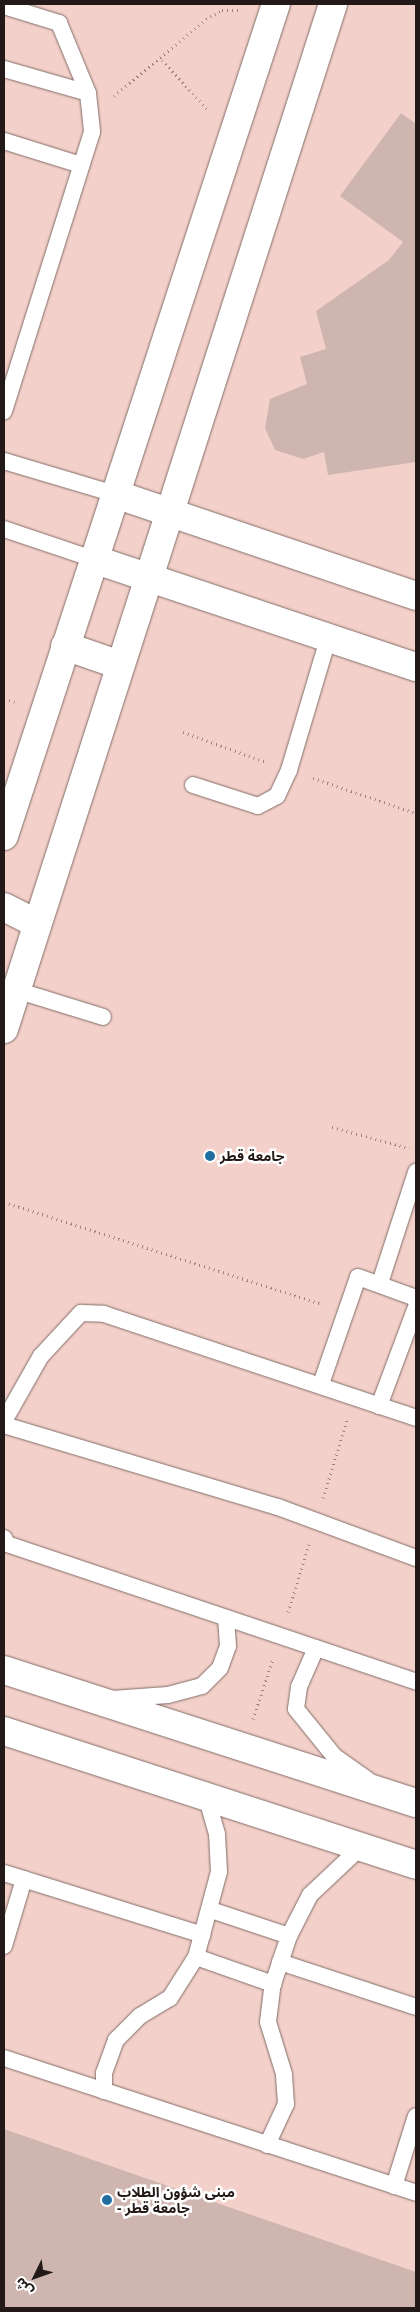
<!DOCTYPE html>
<html>
<head>
<meta charset="utf-8">
<style>
	body { margin:0 }
	#map { position:relative; width:420px; height:2312px; overflow:hidden; background:#fae0db; font-family:"Open Sans","Noto Sans Arabic",sans-serif }
	div>[style] { position:absolute }
	[style*='--x'] { left:calc(var(--x)*1px); top:calc(var(--y)*1px); width:calc(var(--w)*1px); rotate:calc(var(--a)*1deg) }
	.built>* { inset:0; background:#f3d1ca; transform-origin:0 0 }
	.building>* { inset:0; background:#ceb5b0 }
	.path>* { height:3px; margin-top:-1.5px; transform-origin:0; background:repeating-linear-gradient(90deg,#988582 0 1px,transparent 0 5px) }
	.roads { filter:drop-shadow(0 0 1px #836d68) drop-shadow(0 0 1px #836d68) }
	.lane>* { height:16px; margin:-8px; padding:0 8px; transform-origin:8px; border-radius:8px; background:#fff }
	.street>* { height:28px; margin:-14px; padding:0 14px; transform-origin:14px; border-radius:14px; background:#fff }
	.dots>* { width:14px; height:14px; translate:-50% -50%; box-sizing:border-box; border:2px solid #fff; border-radius:50% }
	span { translate:-50% -50%; white-space:nowrap; text-align:center; line-height:1.15; -webkit-text-stroke:5px #fff; paint-order:stroke }
	.poi-label { font-size:14px; color:#221918; font-weight:700 }
	.left { translate:0 -50%; text-align:left }
	.frame { position:absolute; inset:0; border:5px solid #221918; pointer-events:none }
	.north { position:absolute; left:10px; top:2252px; width:50px; height:50px; -webkit-text-stroke:4px #fff; paint-order:stroke; rotate:228deg; font-size:14px; font-weight:700; line-height:20px; text-align:center; color:#221918 }
	.north::after { content:''; display:block; margin:auto; width:18px; height:22px; background:#221918; clip-path:polygon(50% 0,100% 100%,50% 72%,0 100%) }
</style>
</head>
<body>
<div id="map">
	<div class="built">
		<div style="left:4px;top:4px;width:412px;height:2304px"></div>
	</div>
	<div class="building">
		<div style="clip-path:polygon(401px 113px,416px 124px,416px 462px,328px 475px,324px 452px,303px 459px,275px 450px,265px 428px,270px 399px,307px 384px,300px 357px,326px 349px,316px 311px,389px 260px,403px 242px,340px 196px)"></div>
		<div style="clip-path:polygon(4px 2129px,416px 2272px,416px 2308px,4px 2308px)"></div>
	</div>
	<div class="path">
		<div style="--x:162;--y:60;--w:69;--a:47.3"></div>
		<div style="--x:114;--y:96;--w:120;--a:-39.9"></div>
		<div style="--x:206;--y:19;--w:18;--a:-29"></div>
		<div style="--x:222;--y:10;--w:19;--a:0"></div>
		<div style="--x:4;--y:699;--w:11;--a:15"></div>
		<div style="--x:183;--y:732;--w:88;--a:19.9"></div>
		<div style="--x:313;--y:778;--w:109;--a:18.8"></div>
		<div style="--x:332;--y:1127;--w:80;--a:15.3"></div>
		<div style="--x:4;--y:1202;--w:334;--a:17.8"></div>
		<div style="--x:323;--y:1498;--w:82;--a:-72.9"></div>
		<div style="--x:288;--y:1612;--w:71;--a:-72.8"></div>
		<div style="--x:253;--y:1719;--w:63;--a:-71.6"></div>
	</div>
	<div class="roads">
		<div class="lane">
			<div style="--x:4;--y:6;--w:58;--a:17.2"></div>
			<div style="--x:59;--y:23;--w:76;--a:67.5"></div>
			<div style="--x:4;--y:69;--w:87;--a:15.9"></div>
			<div style="--x:88;--y:93;--w:39;--a:84"></div>
			<div style="--x:92;--y:132;--w:293;--a:107.5"></div>
			<div style="--x:4;--y:141;--w:81;--a:17.3"></div>
			<div style="--x:4;--y:461;--w:116;--a:16.6"></div>
			<div style="--x:4;--y:529;--w:94;--a:18.6"></div>
			<div style="--x:193;--y:785;--w:68;--a:17.9"></div>
			<div style="--x:258;--y:806;--w:21;--a:-28"></div>
			<div style="--x:277;--y:796;--w:29;--a:-65"></div>
			<div style="--x:289;--y:770;--w:137;--a:-73.4"></div>
			<div style="--x:16;--y:990;--w:91;--a:17.2"></div>
			<div style="--x:380;--y:1283;--w:117;--a:-72"></div>
			<div style="--x:321;--y:1384;--w:113;--a:-70.9"></div>
			<div style="--x:358;--y:1277;--w:62;--a:19.9"></div>
			<div style="--x:379;--y:1406;--w:106;--a:-69.5"></div>
			<div style="--x:4;--y:1421;--w:75;--a:-60.4"></div>
			<div style="--x:41;--y:1356;--w:59;--a:-47.1"></div>
			<div style="--x:81;--y:1313;--w:23;--a:2"></div>
			<div style="--x:104;--y:1314;--w:329;--a:18.4"></div>
			<div style="--x:4;--y:1425;--w:286;--a:16.7"></div>
			<div style="--x:278;--y:1507;--w:147;--a:20.3"></div>
			<div style="--x:4;--y:1538;--w:7;--a:63"></div>
			<div style="--x:7;--y:1544;--w:432;--a:18.6"></div>
			<div style="--x:316;--y:1648;--w:43;--a:113.6"></div>
			<div style="--x:299;--y:1687;--w:22;--a:98"></div>
			<div style="--x:296;--y:1709;--w:60;--a:51"></div>
			<div style="--x:334;--y:1756;--w:42;--a:35.2"></div>
			<div style="--x:112;--y:1699;--w:56;--a:-4.1"></div>
			<div style="--x:168;--y:1695;--w:35;--a:-15"></div>
			<div style="--x:202;--y:1686;--w:25;--a:-45"></div>
			<div style="--x:220;--y:1668;--w:23;--a:-70"></div>
			<div style="--x:228;--y:1646;--w:28;--a:-94"></div>
			<div style="--x:4;--y:1873;--w:208;--a:17.3"></div>
			<div style="--x:211;--y:1910;--w:82;--a:18.4"></div>
			<div style="--x:4;--y:1946;--w:70;--a:-73.4"></div>
			<div style="--x:196;--y:1957;--w:82;--a:19.3"></div>
			<div style="--x:280;--y:1962;--w:143;--a:18.3"></div>
			<div style="--x:4;--y:2058;--w:434;--a:18.1"></div>
			<div style="--x:104;--y:2091;--w:18;--a:-90"></div>
			<div style="--x:104;--y:2073;--w:35;--a:-70"></div>
			<div style="--x:116;--y:2040;--w:34;--a:-45"></div>
			<div style="--x:140;--y:2016;--w:35;--a:-31"></div>
			<div style="--x:170;--y:1998;--w:49;--a:-57.6"></div>
			<div style="--x:196;--y:1957;--w:88;--a:-74.9"></div>
			<div style="--x:219;--y:1872;--w:38;--a:-93"></div>
			<div style="--x:217;--y:1834;--w:40;--a:-106"></div>
			<div style="--x:267;--y:2145;--w:45;--a:-65.1"></div>
			<div style="--x:286;--y:2104;--w:30;--a:-94"></div>
			<div style="--x:284;--y:2074;--w:54;--a:-107.1"></div>
			<div style="--x:268;--y:2022;--w:38;--a:-83"></div>
			<div style="--x:273;--y:1984;--w:51;--a:-71.6"></div>
			<div style="--x:289;--y:1936;--w:46;--a:-62.9"></div>
			<div style="--x:310;--y:1895;--w:70;--a:-43.3"></div>
			<div style="--x:394;--y:2186;--w:73;--a:-72.6"></div>
		</div>
		<div class="street">
			<div style="--x:115;--y:494;--w:318;--a:18.7"></div>
			<div style="--x:93;--y:559;--w:341;--a:18.5"></div>
			<div style="--x:65;--y:646;--w:58;--a:19.1"></div>
			<div style="--x:4;--y:836;--w:875;--a:-71.9"></div>
			<div style="--x:4;--y:907;--w:37;--a:27"></div>
			<div style="--x:4;--y:1029;--w:1077;--a:-72.2"></div>
			<div style="--x:4;--y:1670;--w:433;--a:17.9"></div>
			<div style="--x:4;--y:1731;--w:433;--a:18"></div>
		</div>
	</div>
	<div class="dots">
		<div style="left:210px;top:1156px;background:#206ea0"></div>
		<div style="left:107px;top:2200px;background:#206ea0"></div>
	</div>
	<div class="poi-label">
		<span class="left" style="left:220px;top:1156px">جامعة قطر</span>
		<span class="left" style="left:117px;top:2200px">مبنى شؤون الطلاب<br>- جامعة قطر</span>
	</div>
	<div class="frame"></div>
	<div class="north">ش</div>
</div>
</body>
</html>
